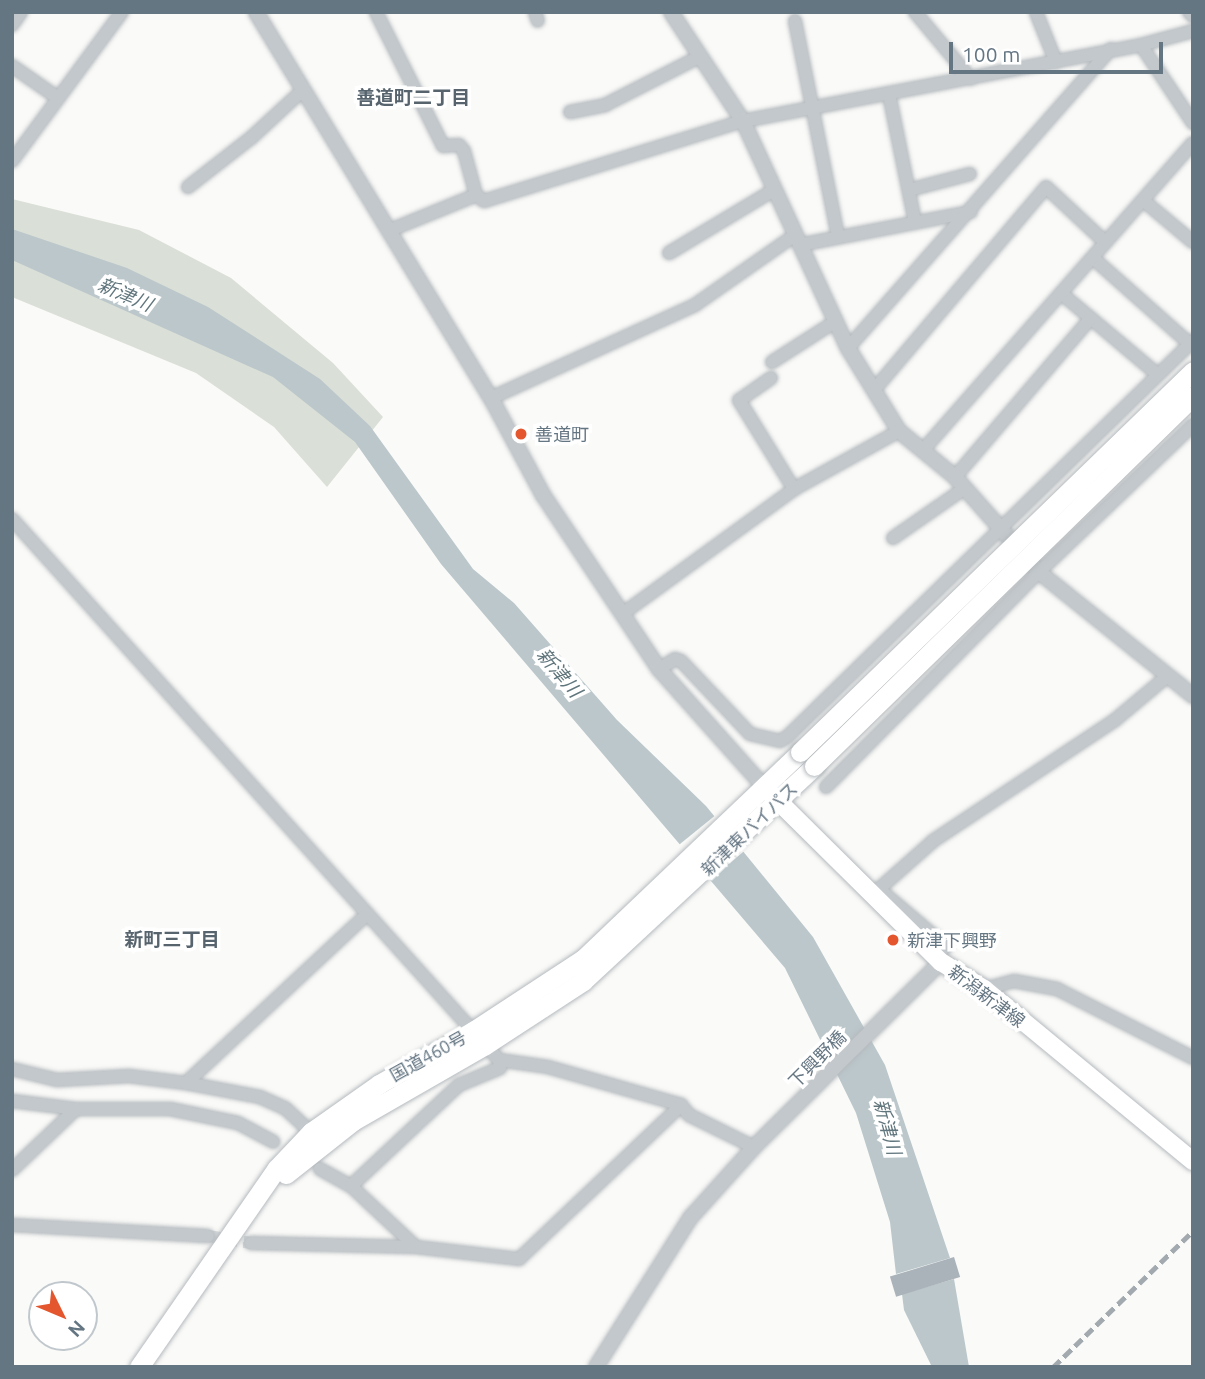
<!DOCTYPE html>
<html>
<head>
<meta charset="utf-8">
<style>
	body { margin:0 }
	#map { position:relative; width:1205px; height:1379px; overflow:hidden; background:#fafaf8; font-family:Ubuntu,"Noto Sans JP",sans-serif }
	div>[style] { position:absolute }
	[style*='--x'] { left:calc(var(--x)*1px); top:calc(var(--y)*1px); width:calc(var(--w)*1px); rotate:calc(var(--a)*1deg) }
	.green>* { inset:0; background:#dadfd7 }
	.water>* { inset:0; background:#bbc7cb }
	.pier>* { inset:0; background:#fafaf8; transform-origin:0 0 }
	.building>* { inset:0; background:#aab3b9; transform-origin:0 0 }
	.minor-tunnel>* { height:12px; margin-top:-6px; transform-origin:0; background:repeating-linear-gradient(90deg,#d5d9db 0 12px,transparent 0 18px) }
	.roads { filter:drop-shadow(0 0 2px #b5babe) drop-shadow(0 0 2px #b5babe) }
	.minor>* { height:12px; margin:-6px; padding:0 6px; transform-origin:6px; border-radius:6px; background:#c3c8cc }
	.tertiary>* { height:14px; margin:-7px; padding:0 7px; transform-origin:7px; border-radius:7px; background:#c3c8cc }
	.primary>* { height:18px; margin:-9px; padding:0 9px; transform-origin:9px; border-radius:9px; background:#fff }
	.trunk>* { height:19px; margin:-9.5px; padding:0 9.5px; transform-origin:9.5px; border-radius:9.5px; background:#fff }
	.rail>* { height:4.5px; margin-top:-2.25px; transform-origin:0; background:repeating-linear-gradient(90deg,#a2aab0 0 10px,transparent 0 15px) }
	.bridges { filter:drop-shadow(0 0 2px #b4b9bd) drop-shadow(0 0 2px #b4b9bd) }
	.trunk-bridge>* { height:19px; margin:-9.5px; padding:0 9.5px; transform-origin:9.5px; border-radius:9.5px; background:#fff }
	.dots>* { width:19px; height:19px; translate:-50% -50%; box-sizing:border-box; border:4px solid #fff; border-radius:50% }
	span { translate:-50% -50%; white-space:nowrap; text-align:center; line-height:1.15; -webkit-text-stroke:7px #fff; paint-order:stroke }
	.poi-label { font-size:18px; color:#657683 }
	.left { translate:0 -50%; text-align:left }
	.street-label { font-size:18px; color:#657683 }
	.neighbourhood-label { font-size:19px; color:#57646e; font-weight:700 }
	.water-label { font-size:19px; color:#60757c; font-style:italic }
	.frame { position:absolute; inset:0; border:14px solid #657683; pointer-events:none }
	.north { position:absolute; left:28px; top:1281px; width:70px; height:70px; box-sizing:border-box; background:#fff; border:2px solid #c1c8cd; border-radius:50%; rotate:133deg; font-size:19px; font-weight:700; line-height:28px; text-align:center; color:#657683 }
	.north::after { content:''; display:block; margin:auto; width:24px; height:32px; background:#e4572e; clip-path:polygon(50% 0,100% 100%,50% 72%,0 100%) }
	.scale { position:absolute; left:949px; top:42px; width:214px; height:32px; box-sizing:border-box; border:4px solid #657683; border-top:0; padding-left:9px; font-size:21px; line-height:24px; white-space:nowrap; color:#657683; -webkit-text-stroke:5px #fff; paint-order:stroke }
</style>
</head>
<body>
<div id="map">
	<div class="green">
		<div style="clip-path:polygon(12px 199px,139px 230px,231px 278px,333px 363px,383px 417px,327px 487px,274px 427px,196px 373px,12px 297px)"></div>
	</div>
	<div class="water">
		<div style="clip-path:polygon(12px 229px,127px 268px,208px 307px,320px 379px,370px 426px,473px 569px,514px 603px,617px 720px,706px 806px,813px 937px,885px 1065px,950px 1258px,896px 1274px,890px 1222px,856px 1113px,785px 968px,441px 564px,355px 442px,273px 377px,12px 260px)"></div>
		<div style="clip-path:polygon(954px 1279px,969px 1367px,932px 1367px,904px 1310px,902px 1294px)"></div>
	</div>
	<div class="pier">
		<div style="left:717px;top:814px;width:46px;height:52px;rotate:51deg"></div>
	</div>
	<div class="building">
		<div style="left:954px;top:1257px;width:21px;height:67px;rotate:73deg"></div>
	</div>
	<div class="minor-tunnel">
		<div style="--x:208;--y:1236;--w:44;--a:9.2"></div>
	</div>
	<div class="roads">
		<div class="minor">
			<div style="--x:376;--y:12;--w:150;--a:63.4"></div>
			<div style="--x:443;--y:146;--w:16;--a:-4"></div>
			<div style="--x:459;--y:145;--w:8;--a:50"></div>
			<div style="--x:464;--y:151;--w:46;--a:74.7"></div>
			<div style="--x:535;--y:12;--w:9;--a:72"></div>
			<div style="--x:915;--y:12;--w:87;--a:50.1"></div>
			<div style="--x:1036;--y:12;--w:54;--a:68.2"></div>
			<div style="--x:1189;--y:12;--w:6;--a:45"></div>
			<div style="--x:795;--y:21;--w:220;--a:78.7"></div>
			<div style="--x:12;--y:25;--w:16;--a:-55"></div>
			<div style="--x:1141;--y:45;--w:94;--a:56.3"></div>
			<div style="--x:12;--y:66;--w:56;--a:34.8"></div>
			<div style="--x:889;--y:94;--w:131;--a:78.5"></div>
			<div style="--x:570;--y:112;--w:36;--a:-11"></div>
			<div style="--x:605;--y:105;--w:103;--a:-27.1"></div>
			<div style="--x:12;--y:161;--w:185;--a:-53.6"></div>
			<div style="--x:188;--y:187;--w:80;--a:-37.9"></div>
			<div style="--x:251;--y:138;--w:69;--a:-42.7"></div>
			<div style="--x:909;--y:190;--w:63;--a:-14.7"></div>
			<div style="--x:1144;--y:201;--w:64;--a:39.9"></div>
			<div style="--x:388;--y:231;--w:95;--a:-22.2"></div>
			<div style="--x:476;--y:195;--w:10;--a:37"></div>
			<div style="--x:484;--y:201;--w:271;--a:-17.2"></div>
			<div style="--x:743;--y:121;--w:405;--a:-10.8"></div>
			<div style="--x:1141;--y:45;--w:54;--a:-15.1"></div>
			<div style="--x:799;--y:245;--w:175;--a:-10.9"></div>
			<div style="--x:669;--y:253;--w:122;--a:-31"></div>
			<div style="--x:1093;--y:258;--w:130;--a:41.6"></div>
			<div style="--x:1062;--y:294;--w:124;--a:40.1"></div>
			<div style="--x:848;--y:348;--w:398;--a:-48.7"></div>
			<div style="--x:772;--y:362;--w:76;--a:-32.6"></div>
			<div style="--x:771;--y:378;--w:39;--a:145"></div>
			<div style="--x:739;--y:400;--w:105;--a:58.3"></div>
			<div style="--x:874;--y:390;--w:266;--a:-49.7"></div>
			<div style="--x:1046;--y:187;--w:81;--a:43"></div>
			<div style="--x:491;--y:398;--w:224;--a:-24.5"></div>
			<div style="--x:695;--y:305;--w:122;--a:-35"></div>
			<div style="--x:924;--y:449;--w:407;--a:-48.7"></div>
			<div style="--x:955;--y:477;--w:209;--a:-49.5"></div>
			<div style="--x:12;--y:519;--w:728;--a:48.01"></div>
			<div style="--x:499;--y:1060;--w:49;--a:8.1"></div>
			<div style="--x:548;--y:1067;--w:138;--a:15.9"></div>
			<div style="--x:681;--y:1105;--w:13;--a:51"></div>
			<div style="--x:689;--y:1115;--w:72;--a:26.2"></div>
			<div style="--x:893;--y:538;--w:88;--a:-34.8"></div>
			<div style="--x:625;--y:612;--w:209;--a:-36"></div>
			<div style="--x:794;--y:489;--w:120;--a:-28.9"></div>
			<div style="--x:659;--y:669;--w:19;--a:-32"></div>
			<div style="--x:675;--y:659;--w:6;--a:18"></div>
			<div style="--x:681;--y:661;--w:100;--a:46.6"></div>
			<div style="--x:750;--y:734;--w:31;--a:13"></div>
			<div style="--x:780;--y:741;--w:8;--a:-30"></div>
			<div style="--x:787;--y:737;--w:567;--a:-44.29"></div>
			<div style="--x:826;--y:787;--w:303;--a:-45.3"></div>
			<div style="--x:1039;--y:572;--w:213;--a:-43.7"></div>
			<div style="--x:935;--y:956;--w:15;--a:-42"></div>
			<div style="--x:946;--y:946;--w:88;--a:-139.6"></div>
			<div style="--x:879;--y:889;--w:72;--a:-41.6"></div>
			<div style="--x:933;--y:841;--w:219;--a:-33.6"></div>
			<div style="--x:1115;--y:720;--w:65;--a:-40"></div>
			<div style="--x:984;--y:989;--w:31;--a:-15"></div>
			<div style="--x:1014;--y:981;--w:44;--a:10.5"></div>
			<div style="--x:1057;--y:989;--w:153;--a:26.9"></div>
			<div style="--x:12;--y:1069;--w:46;--a:13.7"></div>
			<div style="--x:57;--y:1080;--w:72;--a:-3.2"></div>
			<div style="--x:129;--y:1076;--w:57;--a:7"></div>
			<div style="--x:186;--y:1083;--w:75;--a:10.7"></div>
			<div style="--x:260;--y:1097;--w:27;--a:24"></div>
			<div style="--x:285;--y:1108;--w:35;--a:43"></div>
			<div style="--x:186;--y:1083;--w:248;--a:-43"></div>
			<div style="--x:12;--y:1101;--w:64;--a:7.1"></div>
			<div style="--x:76;--y:1109;--w:94;--a:0"></div>
			<div style="--x:170;--y:1109;--w:69;--a:11.6"></div>
			<div style="--x:238;--y:1123;--w:40;--a:28"></div>
			<div style="--x:320;--y:1169;--w:35;--a:29"></div>
			<div style="--x:351;--y:1186;--w:89;--a:43.2"></div>
			<div style="--x:12;--y:1170;--w:88;--a:-43.6"></div>
			<div style="--x:351;--y:1186;--w:148;--a:-43.1"></div>
			<div style="--x:459;--y:1085;--w:44;--a:-22.5"></div>
			<div style="--x:500;--y:1068;--w:8;--a:-97"></div>
			<div style="--x:12;--y:1225;--w:196;--a:3.2"></div>
			<div style="--x:251;--y:1243;--w:165;--a:1.4"></div>
			<div style="--x:416;--y:1247;--w:104;--a:6.6"></div>
			<div style="--x:519;--y:1259;--w:224;--a:-43.5"></div>
		</div>
		<div class="tertiary">
			<div style="--x:256;--y:12;--w:452;--a:58.7"></div>
			<div style="--x:491;--y:398;--w:110;--a:61.8"></div>
			<div style="--x:543;--y:495;--w:209;--a:56.3"></div>
			<div style="--x:659;--y:669;--w:159;--a:48.3"></div>
			<div style="--x:671;--y:12;--w:131;--a:56.6"></div>
			<div style="--x:743;--y:121;--w:250;--a:65.2"></div>
			<div style="--x:848;--y:348;--w:97;--a:58.4"></div>
			<div style="--x:899;--y:431;--w:72;--a:39.4"></div>
			<div style="--x:955;--y:477;--w:127;--a:48.5"></div>
			<div style="--x:1039;--y:572;--w:198;--a:38.8"></div>
			<div style="--x:596;--y:1367;--w:178;--a:-57.7"></div>
			<div style="--x:691;--y:1217;--w:94;--a:-48"></div>
			<div style="--x:754;--y:1147;--w:263;--a:-44.7"></div>
		</div>
		<div class="primary">
			<div style="--x:767;--y:790;--w:245;--a:44.7"></div>
			<div style="--x:941;--y:962;--w:51;--a:32.1"></div>
			<div style="--x:984;--y:989;--w:271;--a:39.5"></div>
		</div>
		<div class="trunk">
			<div style="--x:286;--y:1174;--w:85;--a:-38.3"></div>
			<div style="--x:353;--y:1121;--w:152;--a:-29.9"></div>
			<div style="--x:485;--y:1045;--w:117;--a:-33.1"></div>
			<div style="--x:583;--y:981;--w:316;--a:-42.9"></div>
			<div style="--x:139;--y:1367;--w:241;--a:-55.3"></div>
			<div style="--x:276;--y:1169;--w:51;--a:-46.6"></div>
			<div style="--x:311;--y:1132;--w:83;--a:-35.2"></div>
			<div style="--x:379;--y:1084;--w:108;--a:-29.4"></div>
			<div style="--x:473;--y:1031;--w:131;--a:-33.2"></div>
			<div style="--x:583;--y:959;--w:300;--a:-43.6"></div>
		</div>
	</div>
	<div class="rail">
		<div style="--x:1053;--y:1367;--w:195;--a:-44.2"></div>
	</div>
	<div class="bridges">
		<div class="trunk-bridge">
			<div style="--x:800;--y:752;--w:547;--a:-44.11"></div>
			<div style="--x:814;--y:766;--w:530;--a:-44.31"></div>
		</div>
	</div>
	<div class="dots">
		<div style="left:521px;top:434px;background:#e4572e"></div>
		<div style="left:893px;top:940px;background:#e4572e"></div>
	</div>
	<div class="poi-label">
		<span class="left" style="left:535px;top:434px">善道町</span>
		<span class="left" style="left:907px;top:940px">新津下興野</span>
	</div>
	<div class="street-label">
		<span style="left:749px;top:829px;rotate:-44deg">新津東バイパス</span>
		<span style="left:987px;top:996px;rotate:37deg">新潟新津線</span>
		<span style="left:428px;top:1056px;rotate:-29deg">国道460号</span>
		<span style="left:817px;top:1059px;rotate:-45deg">下興野橋</span>
	</div>
	<div class="neighbourhood-label">
		<span style="left:413px;top:98px">善道町二丁目</span>
		<span style="left:172px;top:940px">新町三丁目</span>
	</div>
	<div class="water-label">
		<span style="left:125px;top:295px;rotate:23deg">新津川</span>
		<span style="left:559px;top:673px;rotate:50deg">新津川</span>
		<span style="left:887px;top:1127px;rotate:75deg">新津川</span>
	</div>
	<div class="frame"></div>
	<div class="north">N</div>
	<div class="scale">100 m</div>
</div>
</body>
</html>
